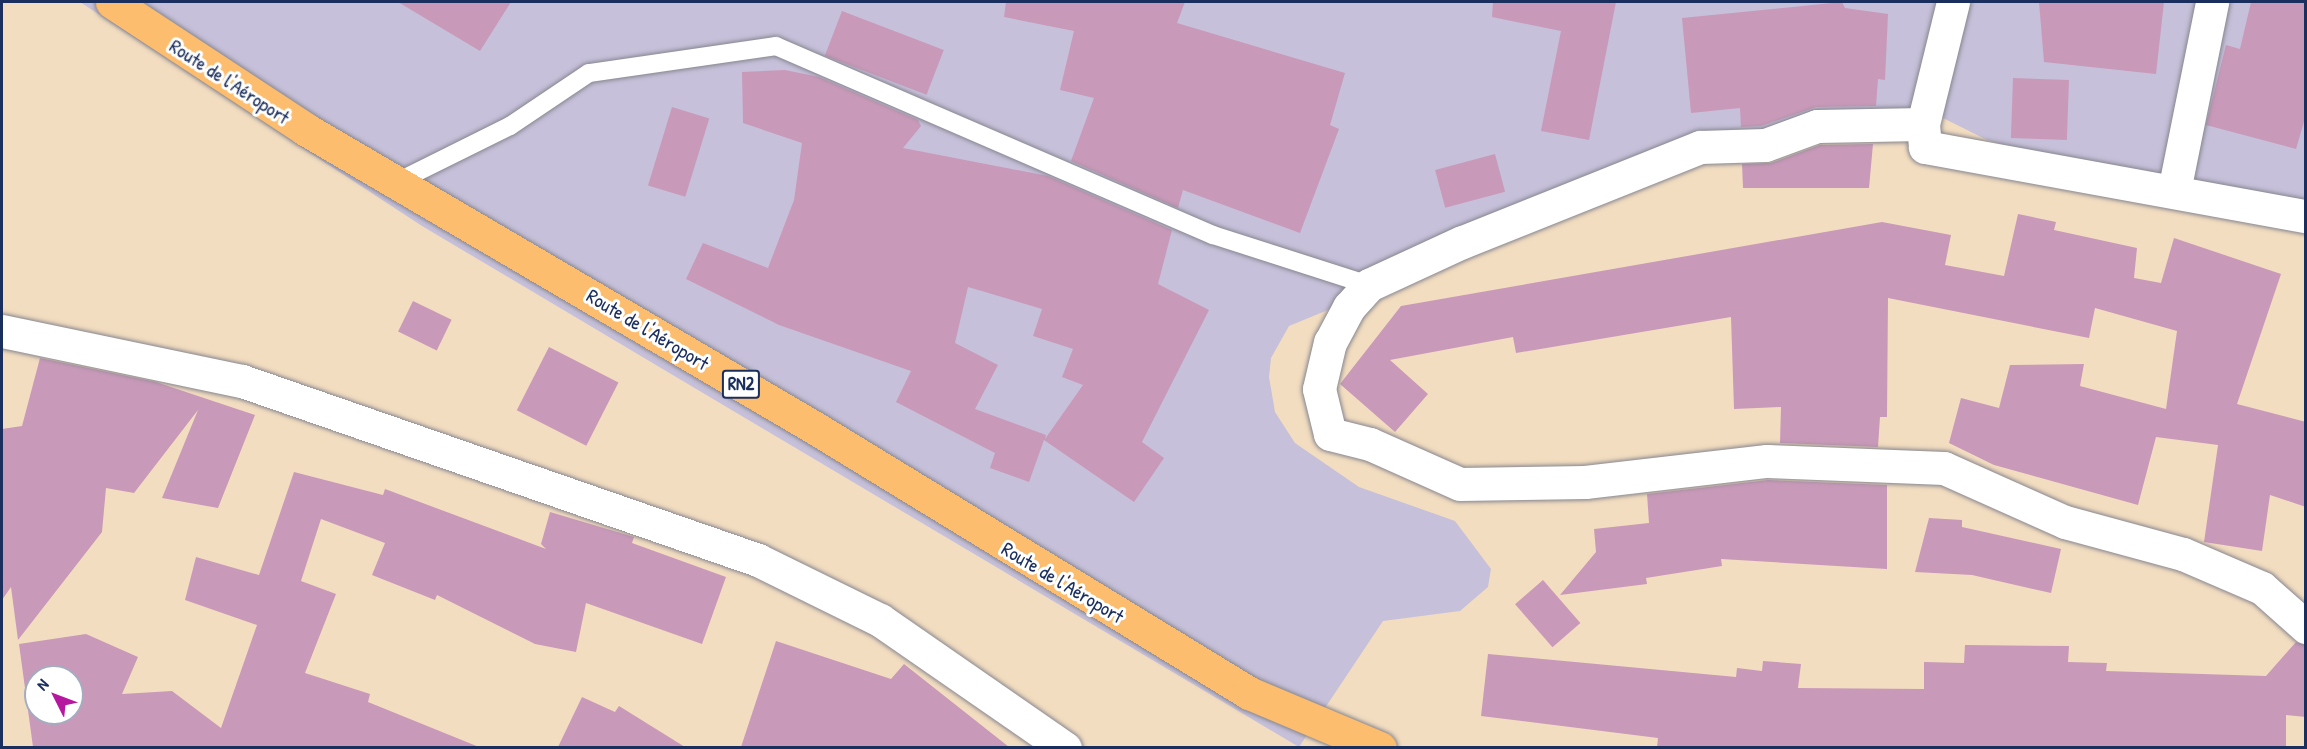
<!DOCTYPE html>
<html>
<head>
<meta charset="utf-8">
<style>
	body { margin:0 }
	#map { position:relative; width:2307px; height:749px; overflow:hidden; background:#f3ddc0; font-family:"Patrick Hand",sans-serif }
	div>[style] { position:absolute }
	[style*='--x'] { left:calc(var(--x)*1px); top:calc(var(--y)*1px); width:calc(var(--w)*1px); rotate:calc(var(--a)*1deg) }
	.industrial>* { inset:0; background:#c6c0da }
	.building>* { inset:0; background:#c999b9; transform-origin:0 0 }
	.roads { filter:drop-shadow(0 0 2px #87868f) drop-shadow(0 0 2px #87868f) }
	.lane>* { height:18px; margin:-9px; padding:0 9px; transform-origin:9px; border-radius:9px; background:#fff }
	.street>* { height:33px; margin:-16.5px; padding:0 16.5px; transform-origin:16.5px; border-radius:16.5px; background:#fff }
	.highway>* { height:33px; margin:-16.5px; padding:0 16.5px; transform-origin:16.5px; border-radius:16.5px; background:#fcbd6f }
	span { translate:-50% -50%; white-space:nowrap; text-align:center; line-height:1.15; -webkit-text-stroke:6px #fff; paint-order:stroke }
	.shield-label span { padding:2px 4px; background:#fff; border:2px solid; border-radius:4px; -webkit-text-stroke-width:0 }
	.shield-label { font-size:18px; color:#1b2f5e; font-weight:700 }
	.street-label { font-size:20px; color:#1b2f5e }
	.frame { position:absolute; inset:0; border:3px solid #1b2f5e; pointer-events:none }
	.north { position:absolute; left:24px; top:665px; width:60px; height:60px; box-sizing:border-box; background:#fff; border:2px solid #a4acbf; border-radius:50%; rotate:312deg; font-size:16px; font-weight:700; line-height:24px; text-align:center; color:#1b2f5e }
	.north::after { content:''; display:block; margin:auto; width:21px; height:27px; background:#b5179e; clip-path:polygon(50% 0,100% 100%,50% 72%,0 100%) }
</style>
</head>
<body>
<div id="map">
	<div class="industrial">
		<div style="clip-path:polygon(80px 2px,2305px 2px,2305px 232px,1987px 140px,1943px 118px,1764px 131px,1289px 326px,1271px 358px,1269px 377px,1275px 412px,1295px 443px,1359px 487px,1455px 521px,1491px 569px,1488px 587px,1460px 611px,1383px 621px,1299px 747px,422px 226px)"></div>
	</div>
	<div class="building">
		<div style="clip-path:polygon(398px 2px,511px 2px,480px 51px)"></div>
		<div style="clip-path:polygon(1006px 2px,1185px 2px,1177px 23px,1345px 73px,1330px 125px,1339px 129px,1300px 233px,1183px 190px,1178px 208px,1071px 161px,1094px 98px,1060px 90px,1074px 31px,1004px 17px)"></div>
		<div style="clip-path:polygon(1493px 2px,1616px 2px,1589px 140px,1541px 131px,1561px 31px,1492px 17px)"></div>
		<div style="clip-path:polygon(1842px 2px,1845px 8px,1888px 14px,1885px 80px,1878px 79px,1876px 106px,1816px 107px,1761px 126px,1741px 127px,1740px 108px,1691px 113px,1682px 18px)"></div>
		<div style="clip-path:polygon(2039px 2px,2164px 2px,2156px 74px,2044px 62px)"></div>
		<div style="clip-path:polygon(2251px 2px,2306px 2px,2306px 115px,2296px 149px,2206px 125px,2226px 45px,2240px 49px)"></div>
		<div style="left:842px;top:11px;width:109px;height:48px;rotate:21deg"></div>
		<div style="clip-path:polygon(evenodd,785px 70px,819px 77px,918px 120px,921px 126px,903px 148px,1048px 176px,1172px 230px,1158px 284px,1209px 310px,1142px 442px,1164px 458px,1134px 502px,1044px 440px,1029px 482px,990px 468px,995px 453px,896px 402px,911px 371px,779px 325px,686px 279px,703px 243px,768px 268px,794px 200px,802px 143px,743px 123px,742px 72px,785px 70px,968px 287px,1042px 309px,1033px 336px,1073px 349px,1062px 377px,1083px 385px,1045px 439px,1046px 435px,975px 409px,998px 365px,955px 343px,968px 287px)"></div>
		<div style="left:2013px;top:78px;width:56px;height:60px;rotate:2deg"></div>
		<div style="left:672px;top:107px;width:39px;height:82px;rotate:17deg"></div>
		<div style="clip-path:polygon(1873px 144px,1869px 188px,1743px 188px,1742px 164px,1771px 163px,1820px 145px)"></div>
		<div style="left:1495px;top:154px;width:39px;height:62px;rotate:75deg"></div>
		<div style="clip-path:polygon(2018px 214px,2056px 222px,2054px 230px,2137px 248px,2134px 278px,2161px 283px,2174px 238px,2281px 274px,2237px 404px,2306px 422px,2306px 507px,2270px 495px,2262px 551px,2204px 542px,2218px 445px,2156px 437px,2138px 505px,1994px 465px,1949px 443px,1961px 398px,1999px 408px,2010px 365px,2084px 364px,2080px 386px,2166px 409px,2177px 331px,2095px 308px,2089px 338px,1888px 298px,1887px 417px,1880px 417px,1878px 447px,1780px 443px,1781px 407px,1734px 409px,1731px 317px,1516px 353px,1513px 337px,1390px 360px,1428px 394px,1395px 432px,1340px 384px,1401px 306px,1882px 222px,1951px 235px,1945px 265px,2004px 276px)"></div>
		<div style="left:413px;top:301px;width:43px;height:34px;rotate:26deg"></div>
		<div style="left:549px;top:347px;width:78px;height:71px;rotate:27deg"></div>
		<div style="clip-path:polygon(40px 358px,156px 382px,255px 415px,218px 508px,162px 498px,198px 410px,134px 493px,106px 488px,102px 532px,18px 640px,11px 587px,2px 600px,2px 429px,22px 426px)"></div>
		<div style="clip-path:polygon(evenodd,294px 472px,383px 495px,385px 489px,546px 549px,541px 544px,550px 512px,634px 537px,632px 543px,726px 577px,702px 644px,586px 603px,576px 652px,535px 644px,437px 595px,435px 600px,372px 575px,385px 543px,321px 519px,301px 581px,336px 594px,305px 673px,370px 694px,368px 702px,479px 747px,33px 747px,19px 644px,86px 634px,138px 657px,122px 694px,172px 691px,221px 728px,257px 625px,185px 600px,196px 557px,259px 575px,294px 472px,36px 677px,72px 677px,72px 713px,36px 713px,36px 677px)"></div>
		<div style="clip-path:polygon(1768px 480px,1887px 485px,1887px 569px,1721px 559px,1722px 566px,1646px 578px,1647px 584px,1560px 595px,1596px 552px,1594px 529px,1649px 523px,1647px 494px)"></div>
		<div style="clip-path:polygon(1929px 518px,1962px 520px,1962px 527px,2061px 549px,2051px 593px,1972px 575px,1915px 572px)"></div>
		<div style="left:1543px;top:580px;width:57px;height:37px;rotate:49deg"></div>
		<div style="clip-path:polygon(776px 641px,891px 679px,904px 664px,1009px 747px,741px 747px)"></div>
		<div style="clip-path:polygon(2296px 642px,2306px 645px,2306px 717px,2286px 715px,2286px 747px,1657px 747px,1658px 738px,1481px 716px,1488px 654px,1736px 677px,1737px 668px,1762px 671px,1763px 661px,1801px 664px,1798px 688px,1924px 689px,1924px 662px,1964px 663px,1965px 645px,2069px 646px,2068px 662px,2107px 663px,2106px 671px,2266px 676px)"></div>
		<div style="clip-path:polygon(582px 697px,615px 712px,619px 706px,685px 747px,558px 747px)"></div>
	</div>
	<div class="roads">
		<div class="lane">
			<div style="--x:399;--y:181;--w:124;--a:-26.4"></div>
			<div style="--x:510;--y:126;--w:95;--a:-33.9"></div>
			<div style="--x:589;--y:73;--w:189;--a:-8.2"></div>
			<div style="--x:776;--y:46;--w:476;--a:23.4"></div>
			<div style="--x:1213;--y:235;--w:164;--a:17.8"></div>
		</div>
		<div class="street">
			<div style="--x:1953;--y:2;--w:126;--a:103.8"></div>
			<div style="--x:1923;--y:124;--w:106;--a:178.9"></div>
			<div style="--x:1817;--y:126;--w:55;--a:159.9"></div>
			<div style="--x:1765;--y:145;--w:65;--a:178.2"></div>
			<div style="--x:1700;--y:147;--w:256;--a:158.2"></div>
			<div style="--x:1462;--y:242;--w:102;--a:155.2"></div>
			<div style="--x:1369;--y:285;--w:30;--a:132"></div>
			<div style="--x:1349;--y:307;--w:40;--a:118"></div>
			<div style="--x:1330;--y:342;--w:48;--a:103.2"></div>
			<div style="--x:1319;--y:389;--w:46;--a:76.3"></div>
			<div style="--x:1330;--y:434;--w:41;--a:14"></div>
			<div style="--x:1370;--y:444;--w:98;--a:24"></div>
			<div style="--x:1460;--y:484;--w:125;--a:-0.9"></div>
			<div style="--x:1585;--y:482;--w:183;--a:-6.6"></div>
			<div style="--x:1767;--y:461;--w:177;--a:2.3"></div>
			<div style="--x:1944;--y:468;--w:133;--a:24.1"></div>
			<div style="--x:2065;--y:522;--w:122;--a:15.2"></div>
			<div style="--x:2183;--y:554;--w:86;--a:23.3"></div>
			<div style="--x:2262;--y:588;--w:59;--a:41.6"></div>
			<div style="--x:1923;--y:124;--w:23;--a:85"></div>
			<div style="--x:1925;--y:147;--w:387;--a:10.3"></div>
			<div style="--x:2174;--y:191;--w:193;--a:-78.6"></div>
			<div style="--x:2;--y:331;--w:245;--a:11.8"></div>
			<div style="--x:242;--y:381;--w:546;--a:19.13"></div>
			<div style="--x:758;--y:560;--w:136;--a:26.2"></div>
			<div style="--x:880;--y:620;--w:225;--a:34.7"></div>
		</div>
		<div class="highway">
			<div style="--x:112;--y:2;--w:231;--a:33.3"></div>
			<div style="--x:305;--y:129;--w:591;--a:30.38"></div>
			<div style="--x:815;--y:428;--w:509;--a:31.41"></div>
			<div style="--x:1249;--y:693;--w:142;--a:22.8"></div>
		</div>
	</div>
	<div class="shield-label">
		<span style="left:741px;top:384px">RN2</span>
	</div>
	<div class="street-label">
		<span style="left:230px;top:81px;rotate:33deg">Route de l'Aéroport</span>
		<span style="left:648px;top:329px;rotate:31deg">Route de l'Aéroport</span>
		<span style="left:1063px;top:582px;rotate:31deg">Route de l'Aéroport</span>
	</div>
	<div class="frame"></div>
	<div class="north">N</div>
</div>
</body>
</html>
